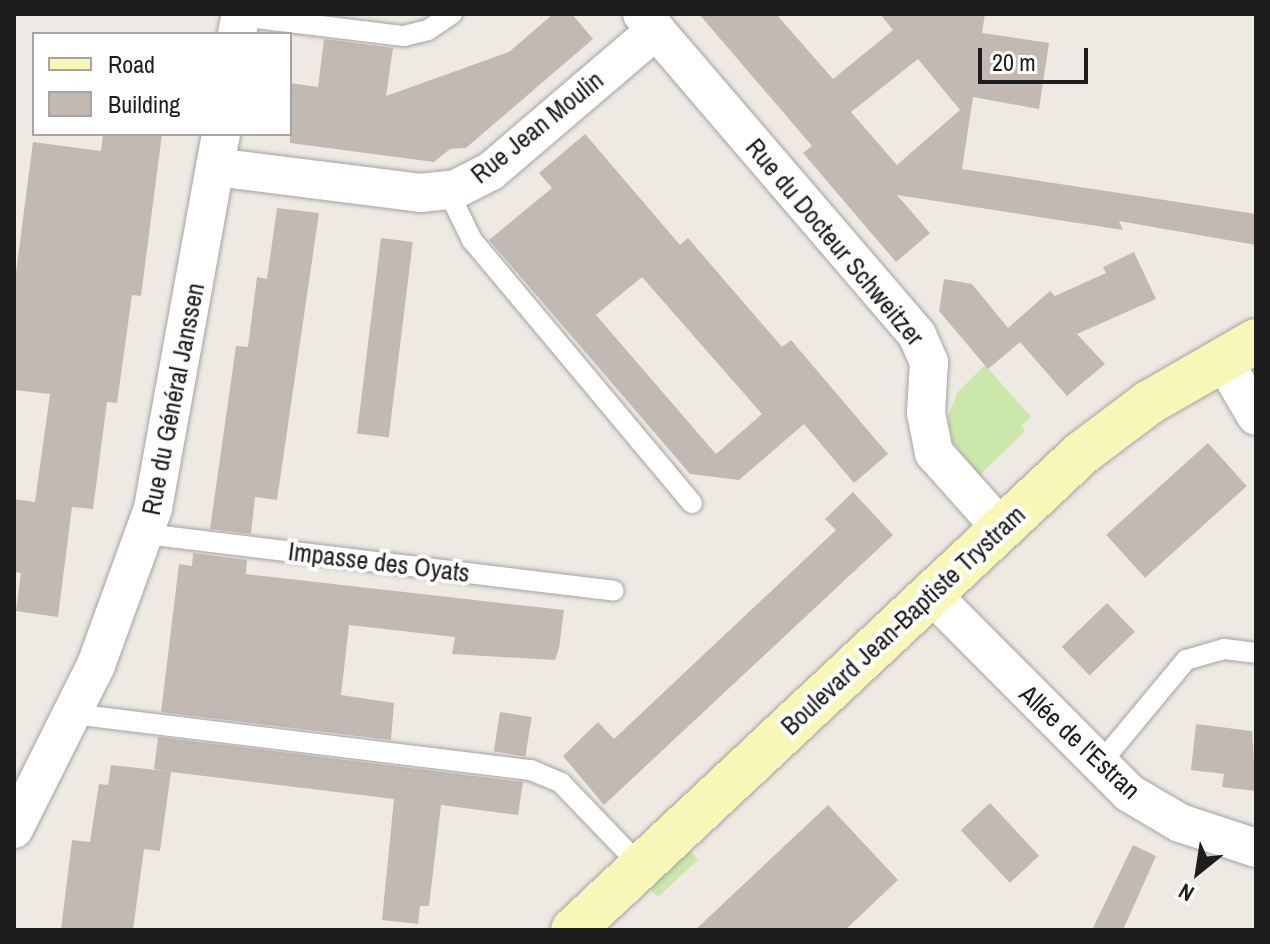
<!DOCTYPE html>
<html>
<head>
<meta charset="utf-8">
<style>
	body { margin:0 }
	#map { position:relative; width:1270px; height:944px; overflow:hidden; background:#eeeae3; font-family:"Archivo Narrow",sans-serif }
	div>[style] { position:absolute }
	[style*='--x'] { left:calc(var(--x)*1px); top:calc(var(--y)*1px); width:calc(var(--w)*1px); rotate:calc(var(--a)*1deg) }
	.grass>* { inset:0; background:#cce7aa; transform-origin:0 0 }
	.building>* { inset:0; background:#c3b9b3; transform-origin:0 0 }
	.roads { filter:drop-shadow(0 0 2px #a4a4a4) drop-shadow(0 0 2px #a4a4a4) }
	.lane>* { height:20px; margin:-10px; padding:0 10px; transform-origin:10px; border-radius:10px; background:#fff }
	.street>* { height:38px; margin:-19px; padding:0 19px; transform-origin:19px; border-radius:19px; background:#fff }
	.secondary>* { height:44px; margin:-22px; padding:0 22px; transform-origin:22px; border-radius:22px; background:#f8f7b8 }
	span { translate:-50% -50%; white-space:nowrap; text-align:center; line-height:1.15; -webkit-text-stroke:8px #fff; paint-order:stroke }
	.street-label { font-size:26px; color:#1d1d1d }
	.frame { position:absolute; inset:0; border:16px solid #1d1d1d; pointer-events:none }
	.legend { position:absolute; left:32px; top:32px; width:260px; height:104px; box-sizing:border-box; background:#fff; border:2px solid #a5a5a5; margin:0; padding:10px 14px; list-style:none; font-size:24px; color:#1d1d1d }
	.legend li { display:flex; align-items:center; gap:16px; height:40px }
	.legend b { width:40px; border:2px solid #a5a5a5 }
	.north { position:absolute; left:1158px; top:832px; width:80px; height:80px; -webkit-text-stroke:6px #fff; paint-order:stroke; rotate:210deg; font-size:22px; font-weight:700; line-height:32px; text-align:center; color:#1d1d1d }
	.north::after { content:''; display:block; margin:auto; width:28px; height:36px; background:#1d1d1d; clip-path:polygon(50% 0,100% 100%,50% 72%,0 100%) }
	.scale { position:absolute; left:978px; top:48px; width:110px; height:36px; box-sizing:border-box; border:4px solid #1d1d1d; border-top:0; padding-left:10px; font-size:24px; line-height:28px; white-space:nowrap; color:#1d1d1d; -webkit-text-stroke:6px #fff; paint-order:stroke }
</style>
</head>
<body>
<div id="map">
	<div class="grass">
		<div style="clip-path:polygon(985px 365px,1031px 417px,1021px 426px,1025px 431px,979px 476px,953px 442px,948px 417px,957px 393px)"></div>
		<div style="left:687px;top:848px;width:16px;height:55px;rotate:47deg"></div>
	</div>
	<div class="building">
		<div style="clip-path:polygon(553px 14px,572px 14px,593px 39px,466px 148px,450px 149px,434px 162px,290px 143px,290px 83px,318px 87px,324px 39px,393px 48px,386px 96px,509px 52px)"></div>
		<div style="clip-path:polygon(evenodd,699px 14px,776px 14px,833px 79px,893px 30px,880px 14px,985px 14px,982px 33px,1049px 43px,1039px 109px,973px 97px,962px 169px,1256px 214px,1256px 245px,1119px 221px,1123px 230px,897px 195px,930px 233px,896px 262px,803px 153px,812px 146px,699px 14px,918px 59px,960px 110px,897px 165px,851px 112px,918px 59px)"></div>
		<div style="clip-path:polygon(103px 134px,162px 134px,141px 296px,132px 295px,117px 403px,107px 402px,93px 509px,72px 507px,58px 617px,16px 611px,21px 573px,14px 572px,14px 499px,35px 502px,50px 394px,14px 390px,14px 288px,33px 142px,101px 151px)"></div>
		<div style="clip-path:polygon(evenodd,585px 134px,680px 245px,688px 238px,782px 347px,791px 340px,888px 454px,854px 483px,804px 424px,739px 480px,690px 474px,489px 240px,552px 188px,539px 173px,585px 134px,642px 277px,762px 414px,716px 454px,596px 315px,642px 277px)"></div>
		<div style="clip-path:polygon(277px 208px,319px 213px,277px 500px,255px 497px,251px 534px,210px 529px,236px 346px,248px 347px,257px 277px,267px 279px)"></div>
		<div style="left:381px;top:238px;width:32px;height:197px;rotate:7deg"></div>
		<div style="clip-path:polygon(1134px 252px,1156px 299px,1077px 334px,1105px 364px,1067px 396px,1020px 342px,988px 369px,939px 311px,944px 279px,972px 284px,1008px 328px,1050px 291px,1055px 296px,1106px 273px,1103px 267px)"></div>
		<div style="left:1208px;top:443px;width:58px;height:137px;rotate:48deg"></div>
		<div style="clip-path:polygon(853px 492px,893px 535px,604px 805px,563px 756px,598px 722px,614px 739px,836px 530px,825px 519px)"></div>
		<div style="clip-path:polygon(193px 553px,247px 560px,246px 574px,564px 610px,559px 648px,555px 660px,452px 654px,455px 637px,349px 625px,341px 695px,394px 703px,391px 740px,161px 712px,179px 564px,192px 566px)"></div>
		<div style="left:1107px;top:603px;width:40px;height:63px;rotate:46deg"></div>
		<div style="left:500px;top:712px;width:32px;height:40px;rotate:9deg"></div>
		<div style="clip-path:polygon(1196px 724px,1252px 731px,1256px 791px,1222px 787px,1224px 774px,1191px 770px)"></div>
		<div style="clip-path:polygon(158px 737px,523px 782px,518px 815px,441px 805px,429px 906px,420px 906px,418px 924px,382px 920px,394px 799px,171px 772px,160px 851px,144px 849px,133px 930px,61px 930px,72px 840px,90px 842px,99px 784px,108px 785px,111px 765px,166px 771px,154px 769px)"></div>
		<div style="left:990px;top:803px;width:72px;height:40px;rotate:47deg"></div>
		<div style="clip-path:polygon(828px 805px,898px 880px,845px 930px,695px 930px)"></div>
		<div style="clip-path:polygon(1133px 845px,1156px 856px,1123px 930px,1092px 930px)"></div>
	</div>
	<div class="roads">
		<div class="lane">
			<div style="--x:240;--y:16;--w:165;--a:7"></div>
			<div style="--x:404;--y:36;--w:25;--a:-14"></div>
			<div style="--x:428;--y:30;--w:29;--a:-34"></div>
			<div style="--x:448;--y:191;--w:55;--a:63.9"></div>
			<div style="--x:472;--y:240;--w:343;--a:50.1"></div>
			<div style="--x:145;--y:534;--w:472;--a:6.9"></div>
			<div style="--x:73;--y:714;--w:461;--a:7"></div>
			<div style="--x:531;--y:770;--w:33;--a:23"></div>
			<div style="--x:561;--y:783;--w:115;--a:46.1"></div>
			<div style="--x:1098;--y:766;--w:138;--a:-50.3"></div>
			<div style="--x:1186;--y:660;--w:40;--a:-16"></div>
			<div style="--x:1224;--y:649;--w:32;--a:7"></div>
		</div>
		<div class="street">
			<div style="--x:642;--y:14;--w:423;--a:49.4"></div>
			<div style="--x:917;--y:335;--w:30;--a:66"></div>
			<div style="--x:929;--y:362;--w:51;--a:93.4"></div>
			<div style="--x:926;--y:413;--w:41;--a:78.7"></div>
			<div style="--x:934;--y:453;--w:101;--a:48.2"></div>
			<div style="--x:237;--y:34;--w:20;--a:-79"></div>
			<div style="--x:215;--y:167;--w:207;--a:7.2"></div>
			<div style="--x:420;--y:193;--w:36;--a:-6"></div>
			<div style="--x:456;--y:189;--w:39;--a:-27"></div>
			<div style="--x:491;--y:171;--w:217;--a:-40.5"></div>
			<div style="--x:1222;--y:358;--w:67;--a:59.6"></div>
			<div style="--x:931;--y:594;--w:281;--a:45.1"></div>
			<div style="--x:1129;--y:793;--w:59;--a:30.5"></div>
			<div style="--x:1180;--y:823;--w:80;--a:18.2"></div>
			<div style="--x:14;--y:829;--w:183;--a:-63.4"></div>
			<div style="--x:96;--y:665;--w:167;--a:-70"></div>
			<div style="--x:153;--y:508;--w:380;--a:-79.7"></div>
		</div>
		<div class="secondary">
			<div style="--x:573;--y:930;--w:698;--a:-43.14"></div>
			<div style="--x:1082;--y:453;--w:85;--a:-36.9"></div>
			<div style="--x:1150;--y:402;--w:122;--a:-29.9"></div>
		</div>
	</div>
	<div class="street-label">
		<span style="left:537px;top:127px;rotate:-39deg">Rue Jean Moulin</span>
		<span style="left:835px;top:242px;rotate:50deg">Rue du Docteur Schweitzer</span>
		<span style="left:173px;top:399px;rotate:-79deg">Rue du Général Janssen</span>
		<span style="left:379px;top:562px;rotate:7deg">Impasse des Oyats</span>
		<span style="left:903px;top:620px;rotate:-43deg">Boulevard Jean-Baptiste Trystram</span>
		<span style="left:1080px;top:742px;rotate:43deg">Allée de l'Estran</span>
	</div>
	<div class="frame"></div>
	<ul class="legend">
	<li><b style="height:10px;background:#f8f7b8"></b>Road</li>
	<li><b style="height:22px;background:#c3b9b3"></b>Building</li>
	</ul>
	<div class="north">N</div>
	<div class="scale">20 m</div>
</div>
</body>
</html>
